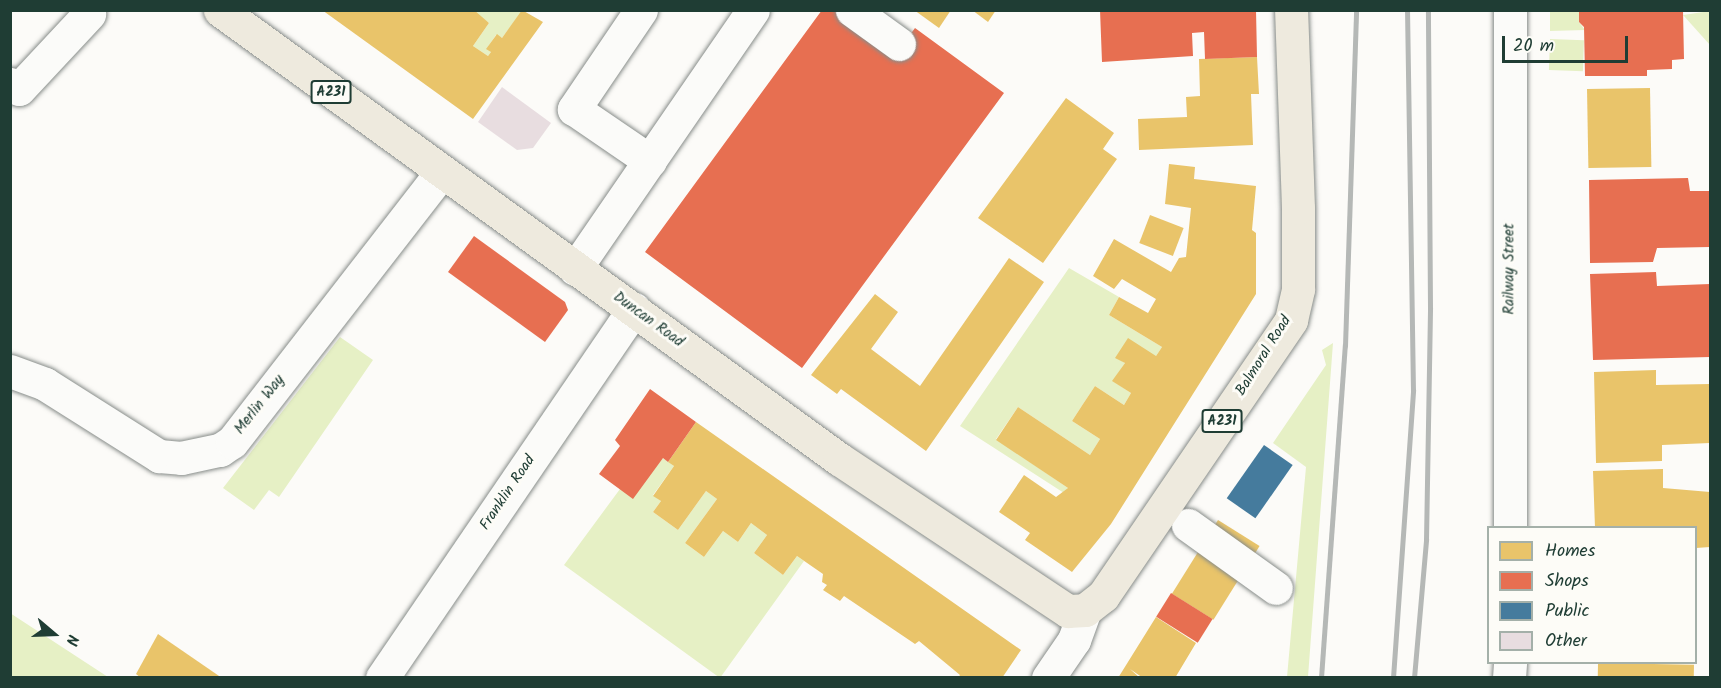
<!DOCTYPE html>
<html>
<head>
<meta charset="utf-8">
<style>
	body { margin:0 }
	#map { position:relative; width:1721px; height:688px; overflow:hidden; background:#fcfbf8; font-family:Kalam,sans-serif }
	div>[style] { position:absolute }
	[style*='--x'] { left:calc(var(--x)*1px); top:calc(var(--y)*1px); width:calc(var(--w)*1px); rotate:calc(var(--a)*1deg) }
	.green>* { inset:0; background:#e6f0c5; transform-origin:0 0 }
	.homes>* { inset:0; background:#e9c46a; transform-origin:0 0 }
	.shops>* { inset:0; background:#e76f51; transform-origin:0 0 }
	.public>* { inset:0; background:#457b9d; transform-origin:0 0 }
	.building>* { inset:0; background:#e8dde0 }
	.roads { filter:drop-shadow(0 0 2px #888d8a) drop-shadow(0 0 2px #888d8a) }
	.minor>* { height:33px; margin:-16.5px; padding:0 16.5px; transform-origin:16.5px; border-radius:16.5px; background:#fbfbf9 }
	.major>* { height:33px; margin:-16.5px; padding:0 16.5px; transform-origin:16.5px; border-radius:16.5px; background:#eeeade }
	.rail>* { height:4.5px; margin:-2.25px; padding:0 2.25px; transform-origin:2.25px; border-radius:2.25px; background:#b5b8b6 }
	span { translate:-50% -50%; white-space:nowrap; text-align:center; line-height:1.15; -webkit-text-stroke:6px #fdfcf7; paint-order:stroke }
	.shield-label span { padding:2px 4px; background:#fdfcf7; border:2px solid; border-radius:4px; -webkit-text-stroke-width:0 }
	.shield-label { font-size:14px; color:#1f3d34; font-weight:700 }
	.street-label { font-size:15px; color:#1f3d34 }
	.frame { position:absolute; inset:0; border:12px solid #1f3d34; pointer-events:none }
	.legend { position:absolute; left:1487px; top:526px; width:210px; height:138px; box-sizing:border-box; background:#fdfcf7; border:2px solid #a4b0a9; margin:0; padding:8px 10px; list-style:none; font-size:18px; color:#1f3d34 }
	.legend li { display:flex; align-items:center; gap:12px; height:30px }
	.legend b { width:30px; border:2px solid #a4b0a9 }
	.north { position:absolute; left:24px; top:604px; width:60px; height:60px; -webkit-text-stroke:4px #fdfcf7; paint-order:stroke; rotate:109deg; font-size:16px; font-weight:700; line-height:24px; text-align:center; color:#1f3d34 }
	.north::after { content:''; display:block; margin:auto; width:21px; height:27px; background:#1f3d34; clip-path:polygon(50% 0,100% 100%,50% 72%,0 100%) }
	.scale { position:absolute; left:1502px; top:36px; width:126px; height:27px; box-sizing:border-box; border:3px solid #1f3d34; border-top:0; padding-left:8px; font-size:18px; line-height:21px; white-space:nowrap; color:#1f3d34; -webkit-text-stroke:4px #fdfcf7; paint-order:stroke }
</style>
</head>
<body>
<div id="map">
	<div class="green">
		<div style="clip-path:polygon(473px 11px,474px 10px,522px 11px,502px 38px,496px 35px,487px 48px,491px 52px,488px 56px,473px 46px,489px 23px)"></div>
		<div style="clip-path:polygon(1550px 11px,1579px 11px,1579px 22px,1585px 30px,1550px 31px)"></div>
		<div style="clip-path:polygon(1710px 11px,1710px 45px,1683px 15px)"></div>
		<div style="left:1550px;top:39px;width:34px;height:31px;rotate:2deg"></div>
		<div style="clip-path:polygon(1069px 268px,1119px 297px,1109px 315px,1162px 347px,1156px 356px,1116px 357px,1125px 363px,1113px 381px,1131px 393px,1124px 405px,1095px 386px,1083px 404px,1072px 421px,1100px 439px,1090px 455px,1018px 407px,996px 439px,1068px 488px,1064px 493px,960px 426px)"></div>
		<div style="clip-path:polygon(340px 337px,373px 360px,279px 497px,269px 490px,254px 510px,223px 488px)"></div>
		<div style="clip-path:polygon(1333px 343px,1308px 677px,1287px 677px,1306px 467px,1273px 443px,1326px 365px,1322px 350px)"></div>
		<div style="clip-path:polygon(663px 458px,674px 466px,653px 495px,661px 501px,653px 512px,678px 530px,706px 491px,717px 499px,685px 543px,704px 557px,723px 531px,738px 542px,751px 523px,767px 535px,754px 553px,783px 575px,797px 556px,804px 561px,720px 678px,564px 565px,620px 489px)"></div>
		<div style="clip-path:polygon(10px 613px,85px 662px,108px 677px,11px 677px)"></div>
	</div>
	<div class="homes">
		<div style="clip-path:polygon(322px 10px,474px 10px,489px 23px,473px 46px,488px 56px,491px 52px,486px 49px,497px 34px,502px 38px,522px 10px,543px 22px,473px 119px)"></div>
		<div style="clip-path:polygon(914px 10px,951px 10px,939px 28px)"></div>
		<div style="clip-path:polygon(972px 10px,996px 10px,988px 22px)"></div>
		<div style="clip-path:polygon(1257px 57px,1259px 94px,1251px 94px,1253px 145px,1139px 150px,1138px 119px,1187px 117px,1186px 97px,1200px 96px,1199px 59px)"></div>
		<div style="left:1650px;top:88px;width:79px;height:63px;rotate:89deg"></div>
		<div style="clip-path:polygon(1066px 98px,1114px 133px,1103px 149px,1117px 159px,1043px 263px,978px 218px)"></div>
		<div style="clip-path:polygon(1169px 164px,1195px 167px,1194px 179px,1256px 186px,1252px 230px,1256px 233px,1256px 294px,1111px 524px,1072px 572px,1025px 540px,1030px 533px,999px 512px,1024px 475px,1056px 497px,1068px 488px,996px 440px,1018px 407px,1090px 455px,1100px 439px,1072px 421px,1083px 404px,1095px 386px,1124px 405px,1131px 393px,1112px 381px,1125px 363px,1115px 358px,1128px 338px,1156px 356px,1162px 347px,1109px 315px,1119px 297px,1148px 313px,1156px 299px,1122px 279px,1114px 289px,1093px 276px,1114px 239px,1171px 272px,1179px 258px,1186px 257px,1191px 208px,1165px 204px)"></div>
		<div style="left:1150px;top:215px;width:36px;height:30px;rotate:21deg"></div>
		<div style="clip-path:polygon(1009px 258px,1044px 282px,926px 451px,841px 389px,837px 394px,811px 375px,875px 294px,898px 312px,871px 349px,920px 386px)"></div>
		<div style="clip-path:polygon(1656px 370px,1656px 385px,1710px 384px,1710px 443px,1662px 445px,1662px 461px,1596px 463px,1594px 372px)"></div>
		<div style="clip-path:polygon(696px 422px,1021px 650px,1002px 678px,958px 678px,960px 675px,919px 641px,915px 644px,844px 596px,840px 601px,823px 590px,827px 585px,822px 582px,823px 574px,797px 556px,783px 575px,754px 553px,767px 535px,751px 523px,738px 542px,723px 531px,704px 557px,685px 543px,717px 499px,706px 491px,678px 530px,653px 512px,661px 501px,653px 496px,674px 466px,668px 462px)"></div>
		<div style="clip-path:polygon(1663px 469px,1663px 488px,1710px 492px,1710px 547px,1696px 548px,1696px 528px,1595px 528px,1593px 471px)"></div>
		<div style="left:1218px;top:520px;width:49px;height:87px;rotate:32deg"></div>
		<div style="clip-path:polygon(1156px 617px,1196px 643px,1175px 678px,1143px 678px,1130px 669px,1140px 678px,1118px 678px)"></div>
		<div style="clip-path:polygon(158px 634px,222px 678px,141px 678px,136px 674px)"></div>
		<div style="left:1598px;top:663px;width:96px;height:15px;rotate:1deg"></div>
	</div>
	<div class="shops">
		<div style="clip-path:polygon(822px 10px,834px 10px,895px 55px,915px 28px,1004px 93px,802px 368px,645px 252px)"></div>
		<div style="clip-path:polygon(1100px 10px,1256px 10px,1257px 57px,1205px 59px,1204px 32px,1192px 33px,1193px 56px,1102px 62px)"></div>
		<div style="clip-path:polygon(1579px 10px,1683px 10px,1684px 59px,1672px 60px,1672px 69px,1647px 70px,1647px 76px,1585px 76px,1584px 27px,1579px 22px)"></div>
		<div style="clip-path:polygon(1688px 178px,1690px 191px,1710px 191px,1710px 247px,1657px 248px,1653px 262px,1590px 263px,1589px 180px)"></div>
		<div style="clip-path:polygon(474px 236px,565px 302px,568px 310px,545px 342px,448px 272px)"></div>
		<div style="clip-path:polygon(1656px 272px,1657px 286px,1710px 284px,1710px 357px,1593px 360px,1590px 274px)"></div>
		<div style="clip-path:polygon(650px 389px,696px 422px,668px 462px,663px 458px,633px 499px,599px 474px,620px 446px,615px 440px)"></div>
		<div style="left:1171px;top:593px;width:49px;height:28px;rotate:32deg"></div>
	</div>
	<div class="public">
		<div style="left:1264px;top:445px;width:35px;height:65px;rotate:35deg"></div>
	</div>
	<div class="building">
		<div style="clip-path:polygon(502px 87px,551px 123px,533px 148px,517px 150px,478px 122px)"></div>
	</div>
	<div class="roads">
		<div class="minor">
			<div style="--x:641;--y:10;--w:120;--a:124.1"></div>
			<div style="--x:574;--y:109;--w:92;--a:34.4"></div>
			<div style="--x:852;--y:10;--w:58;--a:35.9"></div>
			<div style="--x:10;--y:84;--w:10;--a:29"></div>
			<div style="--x:19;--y:89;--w:103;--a:-47"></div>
			<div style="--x:575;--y:269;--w:314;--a:-55.5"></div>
			<div style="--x:10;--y:371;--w:37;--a:20"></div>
			<div style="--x:45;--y:384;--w:135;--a:32.3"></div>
			<div style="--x:159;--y:456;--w:22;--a:5"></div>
			<div style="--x:181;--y:458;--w:40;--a:-12"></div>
			<div style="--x:220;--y:450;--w:14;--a:-34"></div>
			<div style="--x:232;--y:442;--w:341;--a:-52.2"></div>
			<div style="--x:1188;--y:525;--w:108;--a:35.6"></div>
			<div style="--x:1510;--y:528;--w:518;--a:-90"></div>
			<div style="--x:382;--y:678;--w:447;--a:-55.7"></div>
			<div style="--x:1048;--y:678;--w:46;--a:-55.6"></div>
			<div style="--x:1074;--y:640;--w:32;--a:-70"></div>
			<div style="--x:1509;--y:678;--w:16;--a:-86"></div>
		</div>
		<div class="major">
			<div style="--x:220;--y:10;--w:765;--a:35.96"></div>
			<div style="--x:839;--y:459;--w:275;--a:33.6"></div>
			<div style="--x:1068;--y:611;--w:17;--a:-3"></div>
			<div style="--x:1085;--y:610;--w:23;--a:-38"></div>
			<div style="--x:1103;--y:596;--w:334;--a:-55.7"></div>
			<div style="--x:1291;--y:320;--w:32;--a:-77"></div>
			<div style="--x:1298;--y:289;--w:81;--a:-90"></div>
			<div style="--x:1298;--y:208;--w:198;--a:-92"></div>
		</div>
	</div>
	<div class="rail">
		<div style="--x:1321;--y:678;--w:333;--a:-85.9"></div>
		<div style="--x:1345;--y:346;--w:336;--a:-88.1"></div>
		<div style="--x:1393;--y:678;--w:288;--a:-86"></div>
		<div style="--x:1413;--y:391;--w:381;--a:-90.9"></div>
		<div style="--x:1414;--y:678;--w:139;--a:-85"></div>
		<div style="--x:1426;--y:540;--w:232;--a:-89"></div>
		<div style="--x:1430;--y:308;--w:298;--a:-90.4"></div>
	</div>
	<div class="shield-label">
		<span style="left:331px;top:92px">A231</span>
		<span style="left:1222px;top:421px">A231</span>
	</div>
	<div class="street-label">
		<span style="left:1510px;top:269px;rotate:-90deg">Railway Street</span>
		<span style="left:648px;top:320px;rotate:36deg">Duncan Road</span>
		<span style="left:1264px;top:356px;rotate:-58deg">Balmoral Road</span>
		<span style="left:260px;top:405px;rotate:-52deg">Merlin Way</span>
		<span style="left:508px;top:493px;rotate:-56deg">Franklin Road</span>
	</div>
	<div class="frame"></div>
	<ul class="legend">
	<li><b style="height:16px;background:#e9c46a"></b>Homes</li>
	<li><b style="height:16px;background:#e76f51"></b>Shops</li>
	<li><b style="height:16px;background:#457b9d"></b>Public</li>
	<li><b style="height:16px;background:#e8dde0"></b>Other</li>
	</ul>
	<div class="north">N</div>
	<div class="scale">20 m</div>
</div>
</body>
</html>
